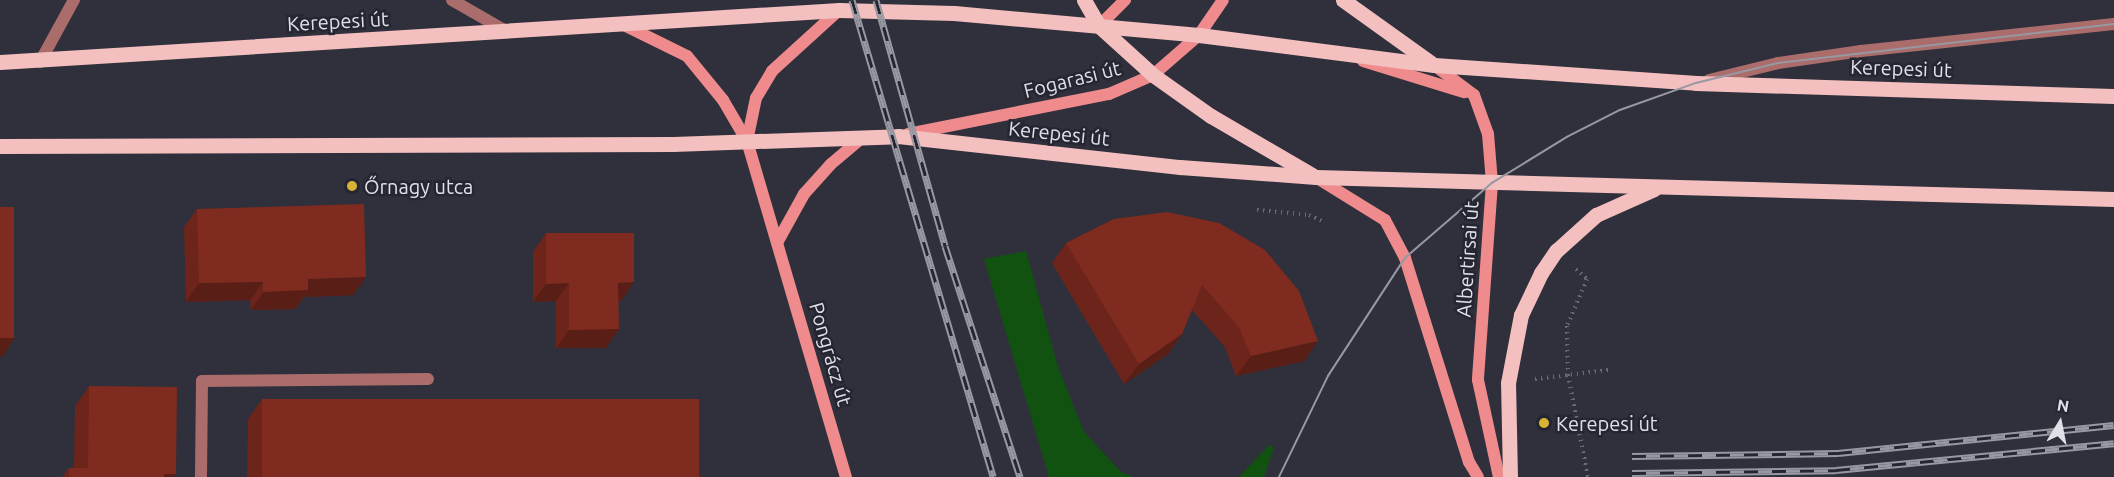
<!DOCTYPE html>
<html>
<head>
<meta charset="utf-8">
<style>
	body { margin:0 }
	#map { position:relative; width:2114px; height:477px; overflow:hidden; background:#2f303b; font-family:Ubuntu,sans-serif }
	div>[style] { position:absolute }
	[style*='--x'] { left:calc(var(--x)*1px); top:calc(var(--y)*1px); width:calc(var(--w)*1px); rotate:calc(var(--a)*1deg) }
	.green>* { inset:0; background:#125210 }
	.path>* { height:4px; margin-top:-2px; transform-origin:0; background:repeating-linear-gradient(90deg,#6b6b75 0 1.5px,transparent 0 6px) }
	.lane>* { height:12px; margin:-6px; padding:0 6px; transform-origin:6px; border-radius:6px; background:#ab6c6c }
	.secondary>* { height:12px; margin:-6px; padding:0 6px; transform-origin:6px; border-radius:6px; background:#ef8b8d }
	.primary>* { height:15px; margin:-7.5px; padding:0 7.5px; transform-origin:7.5px; border-radius:7.5px; background:#f4bfbf }
	.tram>* { height:1.5px; margin:-0.75px; padding:0 0.75px; transform-origin:0.75px; border-radius:0.75px; background:#9798a1 }
	.rail>* { height:7px; margin-top:-3.5px; transform-origin:0; background:repeating-linear-gradient(90deg,#252631 0 14px,#9798a1 0 28px); box-sizing:border-box; border-block:2px solid #9798a1 }
	.wall>* { inset:0; background:#6d251b }
	.shaded-wall>* { inset:0; background:#591e16 }
	.building>* { inset:0; background:#7f2b1f; transform-origin:0 0 }
	.dots>* { width:16px; height:16px; translate:-50% -50%; box-sizing:border-box; border:3px solid #252631; border-radius:50% }
	span { translate:-50% -50%; white-space:nowrap; text-align:center; line-height:1.15; -webkit-text-stroke:5px #252631; paint-order:stroke }
	.street-label { font-size:20px; color:#e0e0e8 }
	.poi-label { font-size:20px; color:#e0e0e8 }
	.left { translate:0 -50%; text-align:left }
	.north { position:absolute; left:2030px; top:393px; width:60px; height:60px; -webkit-text-stroke:4px #252631; paint-order:stroke; rotate:10deg; font-size:16px; font-weight:700; line-height:24px; text-align:center; color:#e0e0e8 }
	.north::after { content:''; display:block; margin:auto; width:21px; height:27px; background:#e0e0e8; clip-path:polygon(50% 0,100% 100%,50% 72%,0 100%) }
</style>
</head>
<body>
<div id="map">
	<div class="green">
		<div style="clip-path:polygon(1026px 251px,1058px 367px,1084px 432px,1121px 472px,1133px 477px,1049px 477px,984px 259px)"></div>
		<div style="clip-path:polygon(1269px 445px,1274px 447px,1264px 477px,1239px 477px)"></div>
	</div>
	<div class="path">
		<div style="--x:1257;--y:210;--w:52;--a:5.5"></div>
		<div style="--x:1309;--y:215;--w:17;--a:24"></div>
		<div style="--x:1576;--y:269;--w:15;--a:42"></div>
		<div style="--x:1587;--y:279;--w:51;--a:113.1"></div>
		<div style="--x:1567;--y:326;--w:49;--a:88.8"></div>
		<div style="--x:1568;--y:375;--w:104;--a:78.9"></div>
		<div style="--x:1535;--y:379;--w:74;--a:-7"></div>
	</div>
	<div class="lane">
		<div style="--x:452;--y:0;--w:62;--a:29.9"></div>
		<div style="--x:40;--y:62;--w:71;--a:-61.3"></div>
		<div style="--x:1709;--y:80;--w:71;--a:-13.8"></div>
		<div style="--x:1778;--y:63;--w:84;--a:-8.2"></div>
		<div style="--x:1861;--y:51;--w:254;--a:-6.1"></div>
		<div style="--x:201;--y:477;--w:96;--a:-89.4"></div>
		<div style="--x:202;--y:381;--w:226;--a:-0.5"></div>
	</div>
	<div class="secondary">
		<div style="--x:622;--y:24;--w:72;--a:26.2"></div>
		<div style="--x:687;--y:56;--w:57;--a:50.7"></div>
		<div style="--x:723;--y:100;--w:48;--a:59.7"></div>
		<div style="--x:747;--y:141;--w:350;--a:73.6"></div>
		<div style="--x:1099;--y:26;--w:37;--a:-45"></div>
		<div style="--x:1363;--y:61;--w:106;--a:17.1"></div>
		<div style="--x:1434;--y:65;--w:50;--a:36.9"></div>
		<div style="--x:1474;--y:95;--w:41;--a:70.3"></div>
		<div style="--x:1488;--y:134;--w:49;--a:85.3"></div>
		<div style="--x:1492;--y:183;--w:197;--a:94.1"></div>
		<div style="--x:1478;--y:380;--w:99;--a:77.8"></div>
		<div style="--x:908;--y:134;--w:205;--a:-11.3"></div>
		<div style="--x:1109;--y:94;--w:48;--a:-23.4"></div>
		<div style="--x:1153;--y:75;--w:61;--a:-41"></div>
		<div style="--x:1199;--y:35;--w:42;--a:-55.6"></div>
		<div style="--x:747;--y:141;--w:44;--a:-78.2"></div>
		<div style="--x:756;--y:98;--w:31;--a:-59"></div>
		<div style="--x:772;--y:71;--w:91;--a:-42.3"></div>
		<div style="--x:1317;--y:178;--w:80;--a:31.7"></div>
		<div style="--x:1385;--y:220;--w:43;--a:62.2"></div>
		<div style="--x:1405;--y:258;--w:214;--a:72.6"></div>
		<div style="--x:1469;--y:462;--w:17;--a:59"></div>
		<div style="--x:778;--y:241;--w:54;--a:-61"></div>
		<div style="--x:804;--y:194;--w:40;--a:-48"></div>
		<div style="--x:831;--y:164;--w:42;--a:-40.2"></div>
	</div>
	<div class="primary">
		<div style="--x:1084;--y:0;--w:30;--a:60"></div>
		<div style="--x:1099;--y:26;--w:73;--a:42.2"></div>
		<div style="--x:1153;--y:75;--w:71;--a:35.3"></div>
		<div style="--x:1211;--y:116;--w:117;--a:30.3"></div>
		<div style="--x:1343;--y:0;--w:108;--a:35.6"></div>
		<div style="--x:0;--y:62;--w:841;--a:-3.55"></div>
		<div style="--x:839;--y:10;--w:115;--a:1.5"></div>
		<div style="--x:954;--y:13;--w:246;--a:5.1"></div>
		<div style="--x:1199;--y:35;--w:237;--a:7.3"></div>
		<div style="--x:1434;--y:65;--w:263;--a:3.9"></div>
		<div style="--x:1696;--y:83;--w:418;--a:1.8"></div>
		<div style="--x:0;--y:146;--w:673;--a:-0.17"></div>
		<div style="--x:673;--y:144;--w:225;--a:-2"></div>
		<div style="--x:898;--y:136;--w:284;--a:6.3"></div>
		<div style="--x:1180;--y:167;--w:136;--a:4.2"></div>
		<div style="--x:1316;--y:177;--w:798;--a:1.58"></div>
		<div style="--x:1510;--y:477;--w:94;--a:-91.2"></div>
		<div style="--x:1508;--y:383;--w:69;--a:-79.2"></div>
		<div style="--x:1521;--y:315;--w:47;--a:-64.5"></div>
		<div style="--x:1541;--y:273;--w:27;--a:-56"></div>
		<div style="--x:1556;--y:251;--w:54;--a:-42"></div>
		<div style="--x:1596;--y:215;--w:64;--a:-24.1"></div>
	</div>
	<div class="tram">
		<div style="--x:1279;--y:477;--w:112;--a:-64.1"></div>
		<div style="--x:1328;--y:376;--w:141;--a:-56.9"></div>
		<div style="--x:1405;--y:258;--w:115;--a:-40.8"></div>
		<div style="--x:1492;--y:183;--w:88;--a:-31.5"></div>
		<div style="--x:1567;--y:137;--w:59;--a:-27"></div>
		<div style="--x:1620;--y:110;--w:81;--a:-19.6"></div>
		<div style="--x:1696;--y:83;--w:84;--a:-13.7"></div>
		<div style="--x:1778;--y:63;--w:338;--a:-6.6"></div>
	</div>
	<div class="rail">
		<div style="--x:852;--y:0;--w:497;--a:73.5"></div>
		<div style="--x:876;--y:0;--w:255;--a:74.3"></div>
		<div style="--x:945;--y:246;--w:243;--a:72"></div>
		<div style="--x:1632;--y:456;--w:206;--a:-0.8"></div>
		<div style="--x:1838;--y:453;--w:277;--a:-5.8"></div>
		<div style="--x:1632;--y:473;--w:204;--a:-0.8"></div>
		<div style="--x:1836;--y:470;--w:279;--a:-5.5"></div>
	</div>
	<div class="wall">
		<div style="clip-path:polygon(197px 209px,353px 295px,304px 297px,295px 309px,251px 310px,250px 300px,186px 302px,184px 227px)"></div>
		<div style="clip-path:polygon(1114px 219px,1304px 361px,1236px 376px,1225px 347px,1192px 310px,1182px 334px,1168px 354px,1124px 384px,1052px 263px,1066px 243px)"></div>
		<div style="clip-path:polygon(546px 233px,622px 300px,619px 301px,606px 348px,556px 348px,556px 301px,533px 302px,533px 252px)"></div>
		<div style="clip-path:polygon(89px 386px,173px 477px,62px 477px,69px 468px,74px 468px,75px 406px)"></div>
		<div style="clip-path:polygon(262px 399px,704px 477px,247px 477px,248px 419px)"></div>
	</div>
	<div class="shaded-wall">
		<div style="clip-path:polygon(366px 277px,353px 295px,304px 297px,295px 309px,251px 310px,263px 292px,308px 279px)"></div>
		<div style="clip-path:polygon(263px 282px,250px 300px,186px 302px,199px 283px)"></div>
		<div style="clip-path:polygon(634px 282px,622px 300px,606px 301px,618px 283px)"></div>
		<div style="clip-path:polygon(569px 283px,556px 301px,533px 302px,546px 284px)"></div>
		<div style="clip-path:polygon(619px 329px,606px 348px,556px 348px,569px 330px)"></div>
		<div style="clip-path:polygon(1182px 334px,1168px 354px,1124px 384px,1139px 364px)"></div>
		<div style="clip-path:polygon(0 338px,15px 338px,2px 357px,0 357px)"></div>
		<div style="clip-path:polygon(1318px 341px,1304px 361px,1236px 376px,1251px 356px)"></div>
		<div style="clip-path:polygon(164px 474px,176px 474px,173px 477px,162px 477px)"></div>
	</div>
	<div class="building">
		<div style="clip-path:polygon(364px 204px,366px 277px,308px 279px,308px 290px,263px 292px,263px 282px,199px 283px,197px 209px)"></div>
		<div style="left:0;top:207px;width:14px;height:131px"></div>
		<div style="clip-path:polygon(1167px 212px,1219px 223px,1265px 250px,1299px 291px,1318px 341px,1251px 356px,1239px 327px,1202px 285px,1182px 334px,1139px 364px,1066px 243px,1114px 219px)"></div>
		<div style="clip-path:polygon(546px 233px,634px 233px,634px 282px,618px 283px,619px 329px,569px 330px,569px 283px,546px 284px)"></div>
		<div style="clip-path:polygon(89px 386px,177px 387px,176px 474px,164px 474px,164px 477px,69px 477px,69px 468px,88px 468px)"></div>
		<div style="left:262px;top:399px;width:437px;height:78px"></div>
	</div>
	<div class="dots">
		<div style="left:352px;top:186px;background:#d7b434"></div>
		<div style="left:1544px;top:423px;background:#d7b434"></div>
	</div>
	<div class="street-label">
		<span style="left:338px;top:21px;rotate:-3deg">Kerepesi út</span>
		<span style="left:1901px;top:68px;rotate:2deg">Kerepesi út</span>
		<span style="left:1072px;top:79px;rotate:-14deg">Fogarasi út</span>
		<span style="left:1059px;top:133px;rotate:6deg">Kerepesi út</span>
		<span style="left:1467px;top:259px;rotate:-86deg">Albertirsai út</span>
		<span style="left:831px;top:354px;rotate:74deg">Pongrácz út</span>
	</div>
	<div class="poi-label">
		<span class="left" style="left:364px;top:186px">Őrnagy utca</span>
		<span class="left" style="left:1556px;top:423px">Kerepesi út</span>
	</div>
	<div class="north">N</div>
</div>
</body>
</html>
